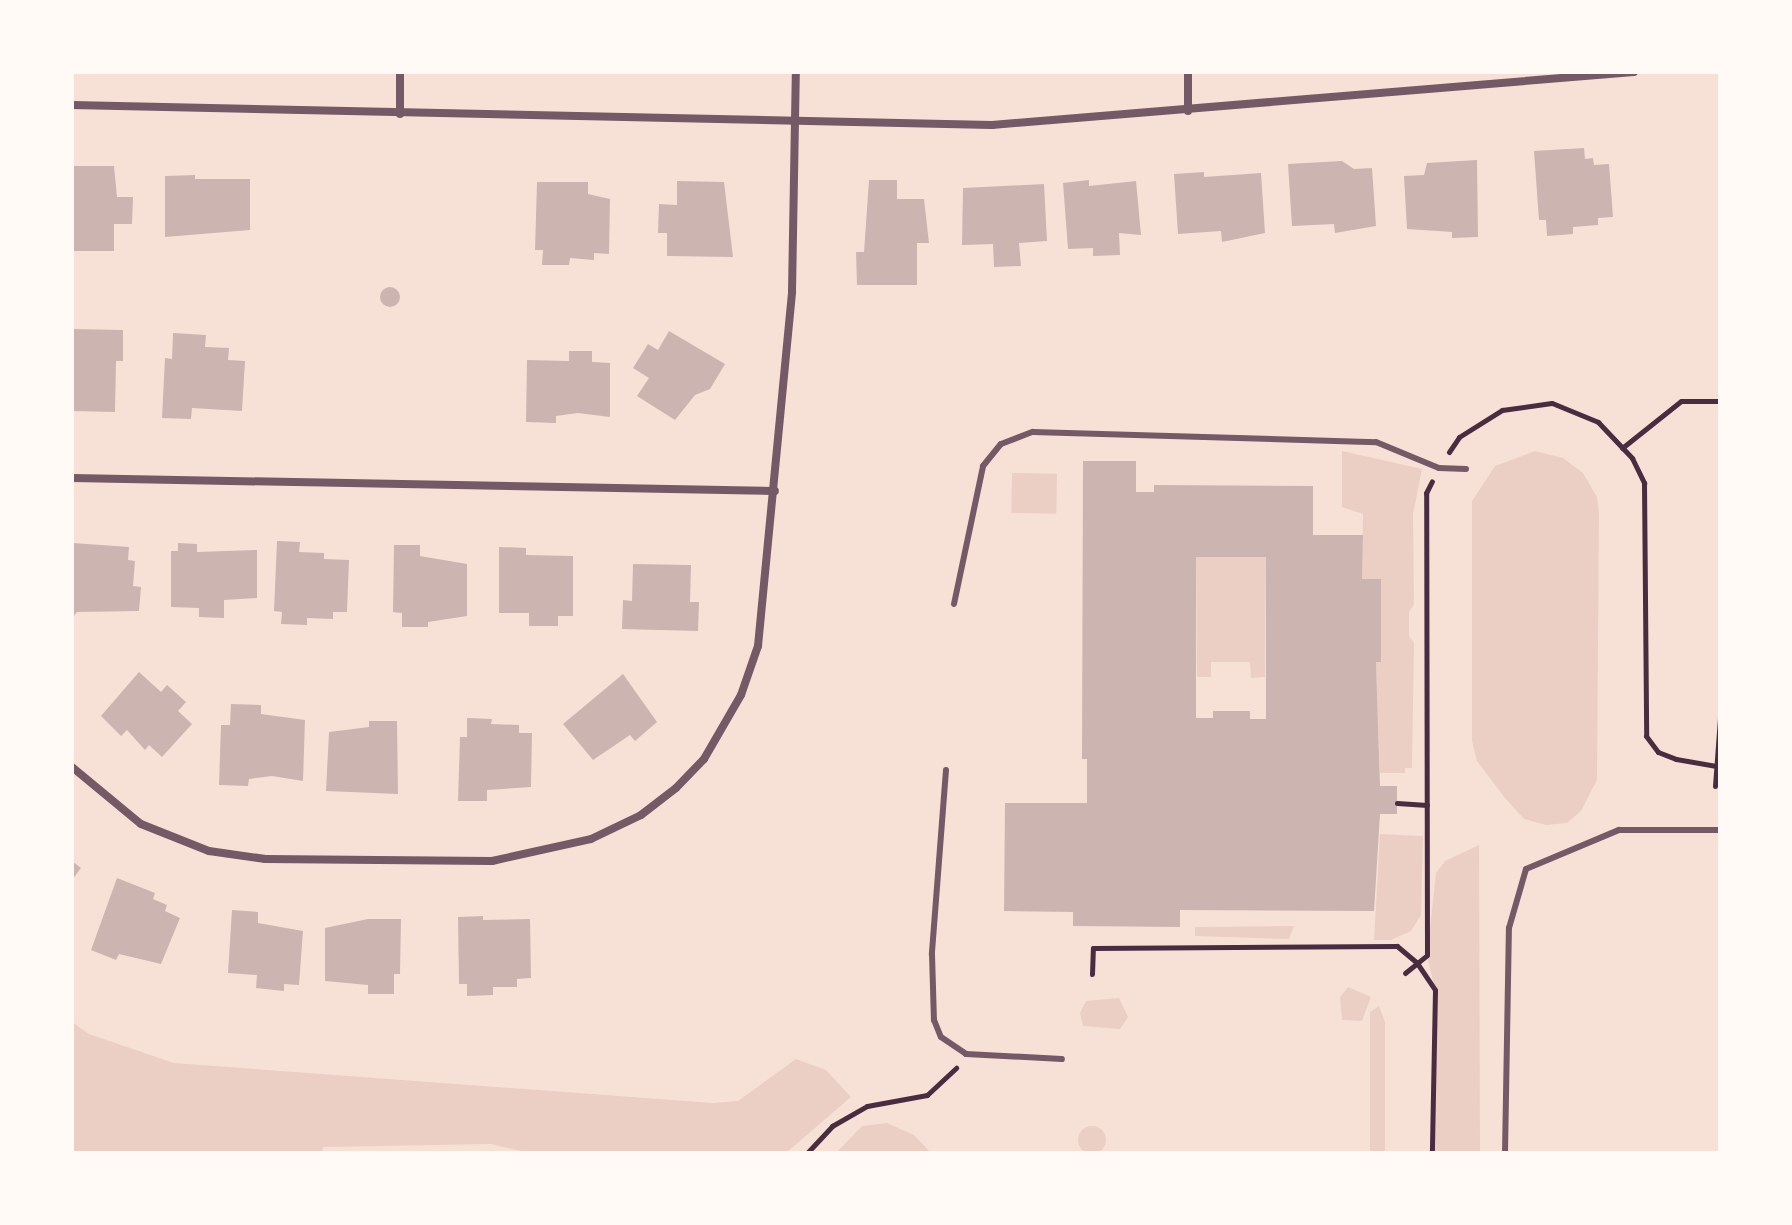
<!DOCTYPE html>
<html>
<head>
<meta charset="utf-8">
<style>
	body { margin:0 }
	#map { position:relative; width:1792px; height:1225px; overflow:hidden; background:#f7e1d7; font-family:Raleway,sans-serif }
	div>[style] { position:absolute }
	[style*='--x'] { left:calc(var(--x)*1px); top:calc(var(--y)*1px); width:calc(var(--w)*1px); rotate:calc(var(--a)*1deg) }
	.green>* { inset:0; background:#ebcfc5; transform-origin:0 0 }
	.round { border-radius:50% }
	.building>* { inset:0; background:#ccb4b1 }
	.path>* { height:5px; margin:-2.5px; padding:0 2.5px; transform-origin:2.5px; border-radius:2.5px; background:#4a2c40 }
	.service>* { height:6px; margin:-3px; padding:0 3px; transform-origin:3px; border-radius:3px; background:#755966 }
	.minor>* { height:8px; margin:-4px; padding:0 4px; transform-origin:4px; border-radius:4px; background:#755966 }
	span { translate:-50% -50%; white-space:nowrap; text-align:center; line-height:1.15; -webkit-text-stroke:8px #fffaf5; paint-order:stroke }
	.frame { position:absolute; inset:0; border:74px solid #fffaf5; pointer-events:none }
</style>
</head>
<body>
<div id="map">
	<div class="green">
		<div style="clip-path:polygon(1342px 451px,1422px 469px,1413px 514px,1414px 604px,1409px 612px,1409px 636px,1414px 643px,1412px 768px,1405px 768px,1405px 773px,1380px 773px,1376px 662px,1381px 661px,1381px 579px,1362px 579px,1363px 514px,1342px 507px)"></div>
		<div style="clip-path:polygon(1535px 451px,1563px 458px,1583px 473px,1597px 497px,1599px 513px,1597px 780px,1581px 811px,1567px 823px,1546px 825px,1524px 819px,1505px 798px,1477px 761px,1472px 741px,1472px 501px,1495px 466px)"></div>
		<div style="left:1012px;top:473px;width:45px;height:40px;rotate:1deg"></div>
		<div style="clip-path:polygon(1196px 557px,1266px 557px,1265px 677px,1251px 678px,1250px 662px,1211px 662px,1211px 677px,1197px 677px)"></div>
		<div style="clip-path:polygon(1380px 834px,1423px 836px,1421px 915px,1411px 931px,1391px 940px,1374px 940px)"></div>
		<div style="clip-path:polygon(1479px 845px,1480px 1153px,1433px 1153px,1435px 990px,1427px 955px,1436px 873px,1445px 861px)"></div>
		<div style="clip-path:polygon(1294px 926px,1289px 939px,1195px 936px,1195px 927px)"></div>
		<div style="clip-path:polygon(1348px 987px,1371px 997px,1362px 1021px,1342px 1020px,1340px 997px)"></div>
		<div style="clip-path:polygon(1119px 998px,1128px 1017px,1120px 1029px,1083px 1026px,1080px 1013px,1086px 1001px)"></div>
		<div style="clip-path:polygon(1379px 1006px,1385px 1022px,1385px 1153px,1370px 1153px,1370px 1012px)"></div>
		<div style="clip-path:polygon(72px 1022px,89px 1034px,174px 1063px,713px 1103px,738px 1101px,796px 1059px,826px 1070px,851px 1097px,786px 1153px,530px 1153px,491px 1144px,323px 1147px,322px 1153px,72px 1153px)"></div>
		<div style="clip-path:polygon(887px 1123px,914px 1135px,931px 1153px,836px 1153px,862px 1126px)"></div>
		<div class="round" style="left:1078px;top:1126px;width:28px;height:28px"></div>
	</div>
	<div class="building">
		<div style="clip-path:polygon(1584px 148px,1585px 159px,1593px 158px,1594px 165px,1609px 164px,1613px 217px,1598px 218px,1598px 225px,1573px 227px,1573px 234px,1547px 236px,1546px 220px,1539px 220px,1534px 151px)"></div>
		<div style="clip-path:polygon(1477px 160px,1478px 237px,1452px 238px,1452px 232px,1407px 229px,1404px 176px,1424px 175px,1427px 163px)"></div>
		<div style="clip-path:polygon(1342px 161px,1354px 169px,1372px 168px,1376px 226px,1335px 233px,1334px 224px,1292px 226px,1288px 164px)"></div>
		<div style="clip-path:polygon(72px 166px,114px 166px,117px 197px,133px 197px,132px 224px,114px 224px,114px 251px,72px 251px)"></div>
		<div style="clip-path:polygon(1204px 172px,1204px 177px,1261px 173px,1265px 233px,1222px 242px,1221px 231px,1178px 234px,1174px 174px)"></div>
		<div style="clip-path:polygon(195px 175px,195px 179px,250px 179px,250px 230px,165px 237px,165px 176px)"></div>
		<div style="clip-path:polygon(869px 180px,897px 180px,897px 199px,924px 199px,929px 243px,917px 243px,917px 285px,857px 285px,856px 252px,864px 252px)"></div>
		<div style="clip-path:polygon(1089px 180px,1089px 186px,1136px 181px,1141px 235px,1119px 233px,1120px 255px,1093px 256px,1093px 248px,1068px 249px,1063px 183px)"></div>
		<div style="clip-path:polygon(677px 181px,724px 182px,733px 257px,667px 256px,667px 233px,658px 233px,659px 204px,677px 205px)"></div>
		<div style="clip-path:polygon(537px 182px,588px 182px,588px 194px,610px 199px,609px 254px,594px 253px,594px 260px,570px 258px,569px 265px,542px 265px,543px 250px,535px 250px)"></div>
		<div style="clip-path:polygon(1044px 184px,1047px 241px,1019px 243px,1021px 266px,994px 267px,993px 244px,962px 245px,963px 188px)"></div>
		<div class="round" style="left:380px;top:287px;width:20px;height:20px"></div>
		<div style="clip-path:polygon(72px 329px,123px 330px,123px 361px,116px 361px,115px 412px,72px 411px)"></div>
		<div style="clip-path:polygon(669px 331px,725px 364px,710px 389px,695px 395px,675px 420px,637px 396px,649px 378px,633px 368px,648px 344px,658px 350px)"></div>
		<div style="clip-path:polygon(173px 333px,206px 335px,205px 347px,229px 348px,228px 360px,245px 361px,242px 411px,192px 408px,191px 419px,162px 418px,165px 358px,172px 359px)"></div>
		<div style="clip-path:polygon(569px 351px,592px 351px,592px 362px,610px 363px,610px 417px,578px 413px,556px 416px,556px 423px,526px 422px,527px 360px,569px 361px)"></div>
		<div style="clip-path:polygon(evenodd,1083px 461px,1136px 461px,1136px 492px,1154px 492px,1154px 485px,1313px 486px,1313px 535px,1363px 535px,1362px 579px,1381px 579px,1381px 662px,1376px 662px,1380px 786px,1397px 786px,1397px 814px,1380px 814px,1374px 911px,1180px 910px,1180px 927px,1073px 926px,1073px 912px,1004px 911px,1005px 803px,1087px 803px,1087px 759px,1082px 759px,1083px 461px,1196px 557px,1266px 557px,1266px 719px,1250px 719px,1250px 711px,1213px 711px,1213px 718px,1196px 718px,1196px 557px)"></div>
		<div style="clip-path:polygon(277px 541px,300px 542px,299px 552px,324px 553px,324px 559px,349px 560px,347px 612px,333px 612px,333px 619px,307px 618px,307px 625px,281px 624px,282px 612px,274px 611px)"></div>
		<div style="clip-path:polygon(73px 543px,129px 547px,128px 560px,135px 561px,133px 586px,141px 587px,139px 611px,77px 612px,72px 618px)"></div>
		<div style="clip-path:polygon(178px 543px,197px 544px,197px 552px,257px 550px,257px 598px,224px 600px,224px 618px,199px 617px,199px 608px,171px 607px,171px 551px,178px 551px)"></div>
		<div style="clip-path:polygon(394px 545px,420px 545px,420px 556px,467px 564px,467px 616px,428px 622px,428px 627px,402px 627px,402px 613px,393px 612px)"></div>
		<div style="clip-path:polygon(499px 547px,526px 548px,526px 555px,573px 556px,573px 616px,558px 616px,558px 626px,529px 626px,529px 613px,499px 613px)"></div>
		<div style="clip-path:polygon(633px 564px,691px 565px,690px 602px,699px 602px,698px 631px,622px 629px,623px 600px,632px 601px)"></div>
		<div style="clip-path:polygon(139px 672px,161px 692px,167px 685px,186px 702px,178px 711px,192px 724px,162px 757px,149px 745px,145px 750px,127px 730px,121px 736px,101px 716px)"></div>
		<div style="clip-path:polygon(623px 674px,657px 722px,635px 741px,630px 735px,593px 760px,563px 724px)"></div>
		<div style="clip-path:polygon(231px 704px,261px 705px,261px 714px,305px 720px,303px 781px,272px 776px,249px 779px,248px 786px,219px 785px,221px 725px,230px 725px)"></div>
		<div style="clip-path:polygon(467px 718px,492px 719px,491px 724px,519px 725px,519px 733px,532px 733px,531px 787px,487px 790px,487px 801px,458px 801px,460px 737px,467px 737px)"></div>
		<div style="clip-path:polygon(369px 721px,397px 721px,398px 794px,326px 791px,329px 732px,369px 727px)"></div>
		<div style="clip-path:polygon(72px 861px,81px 868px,72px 880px)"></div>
		<div style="clip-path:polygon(117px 878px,155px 893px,153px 899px,167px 905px,165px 911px,180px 918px,161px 964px,119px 954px,116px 960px,91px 950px)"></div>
		<div style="clip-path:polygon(232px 910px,258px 912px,258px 923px,303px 931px,299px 985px,284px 984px,284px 991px,256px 988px,257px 975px,228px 973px)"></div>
		<div style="clip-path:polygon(483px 916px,483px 920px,530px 919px,531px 978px,517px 979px,517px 987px,493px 987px,493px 995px,467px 996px,467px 984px,459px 984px,458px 917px)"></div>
		<div style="clip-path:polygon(368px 919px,401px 919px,400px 974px,394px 974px,394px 994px,368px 994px,368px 985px,325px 981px,325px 928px)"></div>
	</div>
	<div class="path">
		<div style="--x:1622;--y:448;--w:75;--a:-38.5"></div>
		<div style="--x:1681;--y:401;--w:39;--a:0"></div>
		<div style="--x:1449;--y:452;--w:18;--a:-56"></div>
		<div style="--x:1459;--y:437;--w:51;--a:-32.1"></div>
		<div style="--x:1502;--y:410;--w:50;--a:-8"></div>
		<div style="--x:1552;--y:403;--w:50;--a:22.4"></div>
		<div style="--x:1598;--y:422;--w:50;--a:46.6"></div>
		<div style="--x:1632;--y:458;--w:28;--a:64"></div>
		<div style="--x:1644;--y:483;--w:253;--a:89.5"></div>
		<div style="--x:1646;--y:736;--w:20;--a:53"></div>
		<div style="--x:1658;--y:752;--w:19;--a:21"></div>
		<div style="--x:1676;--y:759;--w:41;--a:9.9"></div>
		<div style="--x:1715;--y:786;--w:68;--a:-85.8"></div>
		<div style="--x:1397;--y:803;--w:30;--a:4"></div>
		<div style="--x:1720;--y:877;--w:23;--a:90"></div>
		<div style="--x:1405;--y:973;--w:28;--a:-39"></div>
		<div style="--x:1427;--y:955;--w:462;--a:-90.1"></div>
		<div style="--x:1426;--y:493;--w:13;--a:-63"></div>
		<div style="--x:1092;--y:974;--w:26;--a:-88"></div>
		<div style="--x:1093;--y:948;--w:304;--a:-0.4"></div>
		<div style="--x:1397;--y:946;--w:26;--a:40"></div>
		<div style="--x:1417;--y:963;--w:32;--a:56"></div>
		<div style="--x:1435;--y:990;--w:163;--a:91.1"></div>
		<div style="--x:807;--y:1153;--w:37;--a:-47"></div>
		<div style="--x:832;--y:1126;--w:40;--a:-29.7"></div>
		<div style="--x:867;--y:1106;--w:61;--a:-10.4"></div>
		<div style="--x:927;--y:1095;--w:40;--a:-43"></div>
	</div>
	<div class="service">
		<div style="--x:954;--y:604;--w:141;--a:-78.1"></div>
		<div style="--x:983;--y:466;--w:28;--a:-51"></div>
		<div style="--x:1001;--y:444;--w:34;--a:-21"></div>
		<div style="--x:1033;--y:432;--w:343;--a:1.7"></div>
		<div style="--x:1376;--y:442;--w:68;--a:22.4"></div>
		<div style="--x:1439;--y:468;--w:27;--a:2"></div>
		<div style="--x:946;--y:770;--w:185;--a:94.4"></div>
		<div style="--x:932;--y:954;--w:66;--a:88.3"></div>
		<div style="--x:934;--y:1020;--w:18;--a:68"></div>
		<div style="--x:941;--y:1037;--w:30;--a:34"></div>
		<div style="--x:966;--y:1054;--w:96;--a:3"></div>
		<div style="--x:1505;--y:1153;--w:225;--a:-89"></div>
		<div style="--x:1509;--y:928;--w:61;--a:-73.9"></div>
		<div style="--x:1526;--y:869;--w:101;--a:-22.8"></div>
		<div style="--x:1619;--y:830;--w:101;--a:0"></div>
	</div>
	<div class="minor">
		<div style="--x:72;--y:105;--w:920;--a:1.25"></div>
		<div style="--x:992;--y:125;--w:644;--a:-4.72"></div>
		<div style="--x:1188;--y:111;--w:39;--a:-90"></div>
		<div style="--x:400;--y:114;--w:42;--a:-90"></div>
		<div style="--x:72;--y:478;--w:703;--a:1.06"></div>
		<div style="--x:72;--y:767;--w:89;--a:39.6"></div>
		<div style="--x:141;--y:824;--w:73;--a:21.7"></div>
		<div style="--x:209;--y:851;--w:57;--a:8.1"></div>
		<div style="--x:265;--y:859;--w:227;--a:0.5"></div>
		<div style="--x:492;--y:861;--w:101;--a:-12.5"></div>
		<div style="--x:591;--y:839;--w:55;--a:-25.6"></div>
		<div style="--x:641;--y:815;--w:44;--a:-37.6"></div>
		<div style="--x:676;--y:788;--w:40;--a:-46"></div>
		<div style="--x:704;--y:759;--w:74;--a:-60"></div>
		<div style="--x:741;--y:695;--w:52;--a:-70.9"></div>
		<div style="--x:758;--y:646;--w:356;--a:-84.5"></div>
		<div style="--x:792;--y:292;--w:220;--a:-89"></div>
	</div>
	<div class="frame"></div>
</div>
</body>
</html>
